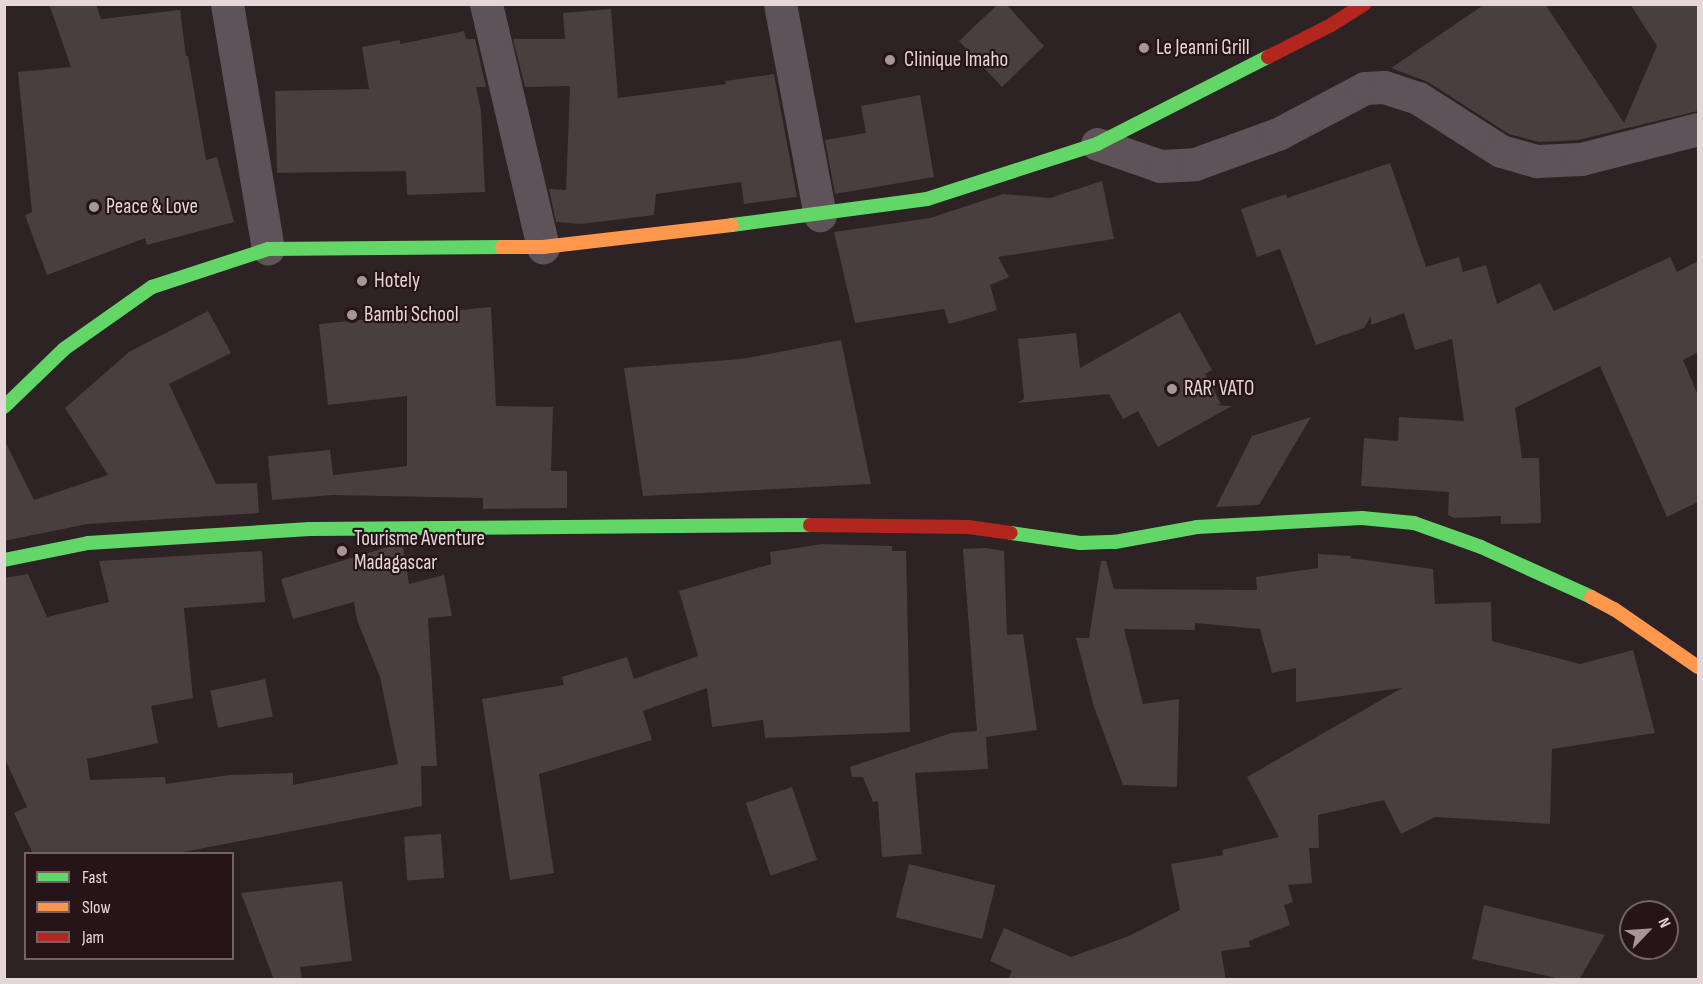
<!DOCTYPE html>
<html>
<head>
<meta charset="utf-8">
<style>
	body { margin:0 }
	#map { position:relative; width:1703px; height:984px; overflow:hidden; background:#2d2224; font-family:"Sofia Sans Condensed",sans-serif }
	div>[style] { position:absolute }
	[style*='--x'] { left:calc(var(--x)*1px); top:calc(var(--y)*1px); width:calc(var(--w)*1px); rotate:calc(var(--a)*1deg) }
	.building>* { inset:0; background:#483f3e; transform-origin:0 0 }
	.street>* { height:33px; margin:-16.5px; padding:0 16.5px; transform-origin:16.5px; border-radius:16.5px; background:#5e5359 }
	.fast>* { height:14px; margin:-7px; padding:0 7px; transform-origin:7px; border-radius:7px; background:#63d668 }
	.slow>* { height:14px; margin:-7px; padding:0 7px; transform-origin:7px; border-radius:7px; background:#ff974d }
	.jam>* { height:14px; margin:-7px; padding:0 7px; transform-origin:7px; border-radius:7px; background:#b3261e }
	.dots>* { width:16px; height:16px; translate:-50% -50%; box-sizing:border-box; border:3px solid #271418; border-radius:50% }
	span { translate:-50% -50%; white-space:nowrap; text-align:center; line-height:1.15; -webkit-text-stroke:4.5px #271418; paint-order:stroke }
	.poi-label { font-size:21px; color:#e5d6d8 }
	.left { translate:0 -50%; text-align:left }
	.frame { position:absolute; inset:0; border:6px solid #e5d6d8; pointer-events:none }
	.legend { position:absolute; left:24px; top:852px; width:210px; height:108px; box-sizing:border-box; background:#271418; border:2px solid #736265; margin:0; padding:8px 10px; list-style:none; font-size:18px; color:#e5d6d8 }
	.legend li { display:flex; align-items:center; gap:12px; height:30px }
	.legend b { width:30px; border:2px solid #736265 }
	.north { position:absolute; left:1619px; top:900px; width:60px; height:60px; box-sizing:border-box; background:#271418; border:2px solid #736265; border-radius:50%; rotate:65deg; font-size:16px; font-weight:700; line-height:24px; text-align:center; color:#e5d6d8 }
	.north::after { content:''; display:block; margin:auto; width:21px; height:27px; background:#a59799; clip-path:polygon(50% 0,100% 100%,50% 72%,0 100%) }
</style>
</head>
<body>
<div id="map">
	<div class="building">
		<div style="clip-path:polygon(49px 4px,96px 4px,101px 19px,180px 10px,186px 56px,188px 56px,206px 160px,217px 157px,234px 222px,147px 245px,145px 238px,47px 275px,25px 215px,32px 212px,18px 72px,71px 67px)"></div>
		<div style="clip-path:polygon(998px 4px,1006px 4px,1044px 46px,1002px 87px,959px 41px)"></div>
		<div style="clip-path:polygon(1485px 4px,1545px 4px,1624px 123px,1657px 46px,1630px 4px,1698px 4px,1698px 111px,1578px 140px,1539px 142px,1509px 134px,1428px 82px,1391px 68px)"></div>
		<div style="clip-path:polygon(611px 9px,618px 98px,726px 84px,725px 81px,774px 74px,797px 197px,744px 204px,741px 182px,656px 194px,654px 215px,581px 224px,556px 222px,549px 189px,566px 190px,570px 86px,525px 87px,513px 39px,565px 39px,563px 13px)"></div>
		<div style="clip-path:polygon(464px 31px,466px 39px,475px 39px,486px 87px,476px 87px,481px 111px,485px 192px,407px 195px,406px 171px,277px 173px,275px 91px,369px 89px,362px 47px,400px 40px,400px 44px)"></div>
		<div style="clip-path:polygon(920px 95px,934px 177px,835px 194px,825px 140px,866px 133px,861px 106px)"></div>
		<div style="clip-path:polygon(1390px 163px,1426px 267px,1459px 257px,1463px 272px,1486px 265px,1497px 304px,1540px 283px,1554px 311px,1670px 257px,1677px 272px,1698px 261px,1698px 352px,1683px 360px,1698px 395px,1698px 502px,1667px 517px,1600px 366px,1515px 408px,1522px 458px,1539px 458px,1541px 523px,1501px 524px,1501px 516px,1454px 518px,1448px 515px,1449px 492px,1361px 486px,1364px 438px,1398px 441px,1399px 417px,1464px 421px,1452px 339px,1415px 350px,1404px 313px,1371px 325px,1371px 316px,1364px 328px,1316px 345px,1280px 249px,1257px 257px,1241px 209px,1286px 194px,1287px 198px)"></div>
		<div style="clip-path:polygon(1102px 181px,1114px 239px,998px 257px,1009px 277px,990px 285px,997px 310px,949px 324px,944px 309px,855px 323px,834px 232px,930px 218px,1003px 194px,1050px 198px)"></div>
		<div style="clip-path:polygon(491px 307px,496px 406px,553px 407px,551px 471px,567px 471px,567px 508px,483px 509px,483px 498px,333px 495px,272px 500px,268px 456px,330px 450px,333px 475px,407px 466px,407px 396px,328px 405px,319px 324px)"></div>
		<div style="clip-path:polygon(208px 311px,231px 353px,169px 384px,216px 484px,257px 483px,259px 513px,87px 524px,4px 541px,4px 439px,34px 500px,108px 475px,65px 408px,129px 352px)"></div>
		<div style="clip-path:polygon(1180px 312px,1212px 370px,1205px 374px,1221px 404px,1216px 405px,1232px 406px,1158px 447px,1138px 411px,1123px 419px,1109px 394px,1017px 403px,1024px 399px,1018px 339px,1076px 333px,1080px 368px)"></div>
		<div style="clip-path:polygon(841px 340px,871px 484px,643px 496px,624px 368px,742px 359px)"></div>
		<div style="clip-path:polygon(1311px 417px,1259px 505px,1216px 507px,1252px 436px)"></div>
		<div style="clip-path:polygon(823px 544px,892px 546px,892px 551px,906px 551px,910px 732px,765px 738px,763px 720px,712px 727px,707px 688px,643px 711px,652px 740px,539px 774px,554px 873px,510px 880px,482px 699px,564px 685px,562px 677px,627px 657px,634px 679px,698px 656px,679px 591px,771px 564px,770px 552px)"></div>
		<div style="clip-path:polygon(388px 547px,403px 547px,409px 584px,444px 575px,452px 616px,428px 618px,437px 766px,421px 766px,422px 806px,173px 854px,33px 854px,14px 813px,27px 807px,4px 757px,4px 578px,28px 574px,47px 617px,109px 602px,99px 561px,262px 551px,265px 602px,184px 608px,193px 698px,151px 706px,158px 743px,87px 759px,90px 780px,165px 777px,166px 784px,229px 775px,293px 773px,293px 785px,398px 764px,380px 677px,357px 620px,354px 602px,293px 619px,281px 579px)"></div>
		<div style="clip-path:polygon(985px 548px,1004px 551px,1007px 635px,1023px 634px,1037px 730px,986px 737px,988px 769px,915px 773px,922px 854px,882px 857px,878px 801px,873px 802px,863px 777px,852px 777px,850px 767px,951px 733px,977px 731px,963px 549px)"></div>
		<div style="clip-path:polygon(1318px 554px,1351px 556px,1350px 558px,1433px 569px,1435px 604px,1491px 602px,1492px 641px,1580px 664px,1633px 650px,1655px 733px,1552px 749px,1550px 824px,1435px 817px,1401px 834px,1384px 800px,1318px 815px,1319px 848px,1309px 848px,1312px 883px,1288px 885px,1293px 902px,1284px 905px,1290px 925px,1249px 941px,1250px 947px,1221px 951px,1226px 980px,1008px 980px,1012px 971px,990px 961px,1004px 928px,1071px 957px,1129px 936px,1180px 910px,1171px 864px,1223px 855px,1222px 850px,1279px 837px,1247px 777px,1402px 688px,1296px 702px,1296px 668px,1272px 673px,1260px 629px,1195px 623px,1195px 630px,1124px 629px,1143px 704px,1179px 699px,1177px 787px,1123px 785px,1094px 707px,1076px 638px,1089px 638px,1101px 561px,1106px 561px,1114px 589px,1257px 590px,1256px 577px,1318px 568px)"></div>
		<div style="left:265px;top:679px;width:38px;height:56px;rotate:78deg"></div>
		<div style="left:792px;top:787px;width:77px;height:49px;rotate:71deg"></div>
		<div style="left:441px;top:834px;width:44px;height:37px;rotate:86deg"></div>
		<div style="left:909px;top:864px;width:89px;height:55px;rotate:14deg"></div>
		<div style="clip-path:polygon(342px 881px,352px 961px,300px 967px,302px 980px,274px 980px,241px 893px)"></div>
		<div style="clip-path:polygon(1484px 905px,1605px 935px,1579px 980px,1564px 980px,1472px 959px)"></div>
	</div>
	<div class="street">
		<div style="--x:227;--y:4;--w:248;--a:80.5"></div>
		<div style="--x:486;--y:4;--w:250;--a:76.8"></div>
		<div style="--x:780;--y:4;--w:215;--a:79.3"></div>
		<div style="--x:1097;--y:144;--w:67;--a:19.2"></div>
		<div style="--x:1160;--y:166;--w:35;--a:-3"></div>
		<div style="--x:1195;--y:164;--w:88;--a:-19.9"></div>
		<div style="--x:1278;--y:134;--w:98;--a:-27.9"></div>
		<div style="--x:1365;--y:88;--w:19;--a:-3"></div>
		<div style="--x:1384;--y:87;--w:36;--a:18"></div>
		<div style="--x:1418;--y:98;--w:98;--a:32.6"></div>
		<div style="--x:1501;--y:151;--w:37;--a:16"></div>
		<div style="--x:1537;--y:161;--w:44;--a:-2.6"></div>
		<div style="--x:1581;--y:159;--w:121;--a:-14.4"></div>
	</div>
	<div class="fast">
		<div style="--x:732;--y:225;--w:197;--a:-7.6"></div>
		<div style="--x:927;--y:199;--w:179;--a:-17.9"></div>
		<div style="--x:1097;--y:144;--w:192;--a:-27"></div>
		<div style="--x:4;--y:407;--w:83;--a:-44"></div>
		<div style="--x:64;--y:349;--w:108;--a:-35.2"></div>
		<div style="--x:152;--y:287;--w:122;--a:-18.1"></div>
		<div style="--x:268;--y:249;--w:234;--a:-0.5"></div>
		<div style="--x:1011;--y:533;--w:70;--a:8.2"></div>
		<div style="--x:1080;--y:543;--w:35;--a:-2"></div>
		<div style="--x:1115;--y:542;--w:83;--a:-10.4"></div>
		<div style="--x:1197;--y:527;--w:165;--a:-3.1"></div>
		<div style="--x:1362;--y:518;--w:52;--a:5.5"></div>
		<div style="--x:1414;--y:523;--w:71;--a:19.7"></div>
		<div style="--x:1481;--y:547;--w:121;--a:24.4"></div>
		<div style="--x:4;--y:560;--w:86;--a:-11.4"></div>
		<div style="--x:88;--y:543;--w:222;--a:-3.6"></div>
		<div style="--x:310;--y:529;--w:500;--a:-0.46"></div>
	</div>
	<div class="slow">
		<div style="--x:502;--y:247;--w:41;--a:0"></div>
		<div style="--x:543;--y:247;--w:190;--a:-6.6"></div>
		<div style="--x:1591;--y:597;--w:26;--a:28"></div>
		<div style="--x:1614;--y:609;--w:102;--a:34.6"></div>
	</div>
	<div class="jam">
		<div style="--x:1268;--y:57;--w:71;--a:-26.9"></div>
		<div style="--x:1331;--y:25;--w:39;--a:-32"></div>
		<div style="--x:810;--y:525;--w:158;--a:0.7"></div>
		<div style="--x:968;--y:527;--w:43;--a:7.9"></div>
	</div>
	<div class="dots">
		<div style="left:1144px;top:48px;background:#a59799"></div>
		<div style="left:890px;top:60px;background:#a59799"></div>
		<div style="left:94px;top:207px;background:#a59799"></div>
		<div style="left:362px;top:281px;background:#a59799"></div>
		<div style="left:352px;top:315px;background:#a59799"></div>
		<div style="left:1172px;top:389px;background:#a59799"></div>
		<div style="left:342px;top:551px;background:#a59799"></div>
	</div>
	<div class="poi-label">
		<span class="left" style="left:1156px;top:48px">Le Jeanni Grill</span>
		<span class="left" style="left:904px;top:60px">Clinique Imaho</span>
		<span class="left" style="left:106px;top:207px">Peace &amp; Love</span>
		<span class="left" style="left:374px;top:281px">Hotely</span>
		<span class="left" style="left:364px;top:315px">Bambi School</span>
		<span class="left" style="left:1184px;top:389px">RAR' VATO</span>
		<span class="left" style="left:354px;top:551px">Tourisme Aventure<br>Madagascar</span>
	</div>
	<div class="frame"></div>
	<ul class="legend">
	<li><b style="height:8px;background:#63d668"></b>Fast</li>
	<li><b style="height:8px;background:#ff974d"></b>Slow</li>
	<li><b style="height:8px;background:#b3261e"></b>Jam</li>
	</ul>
	<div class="north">N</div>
</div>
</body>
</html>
